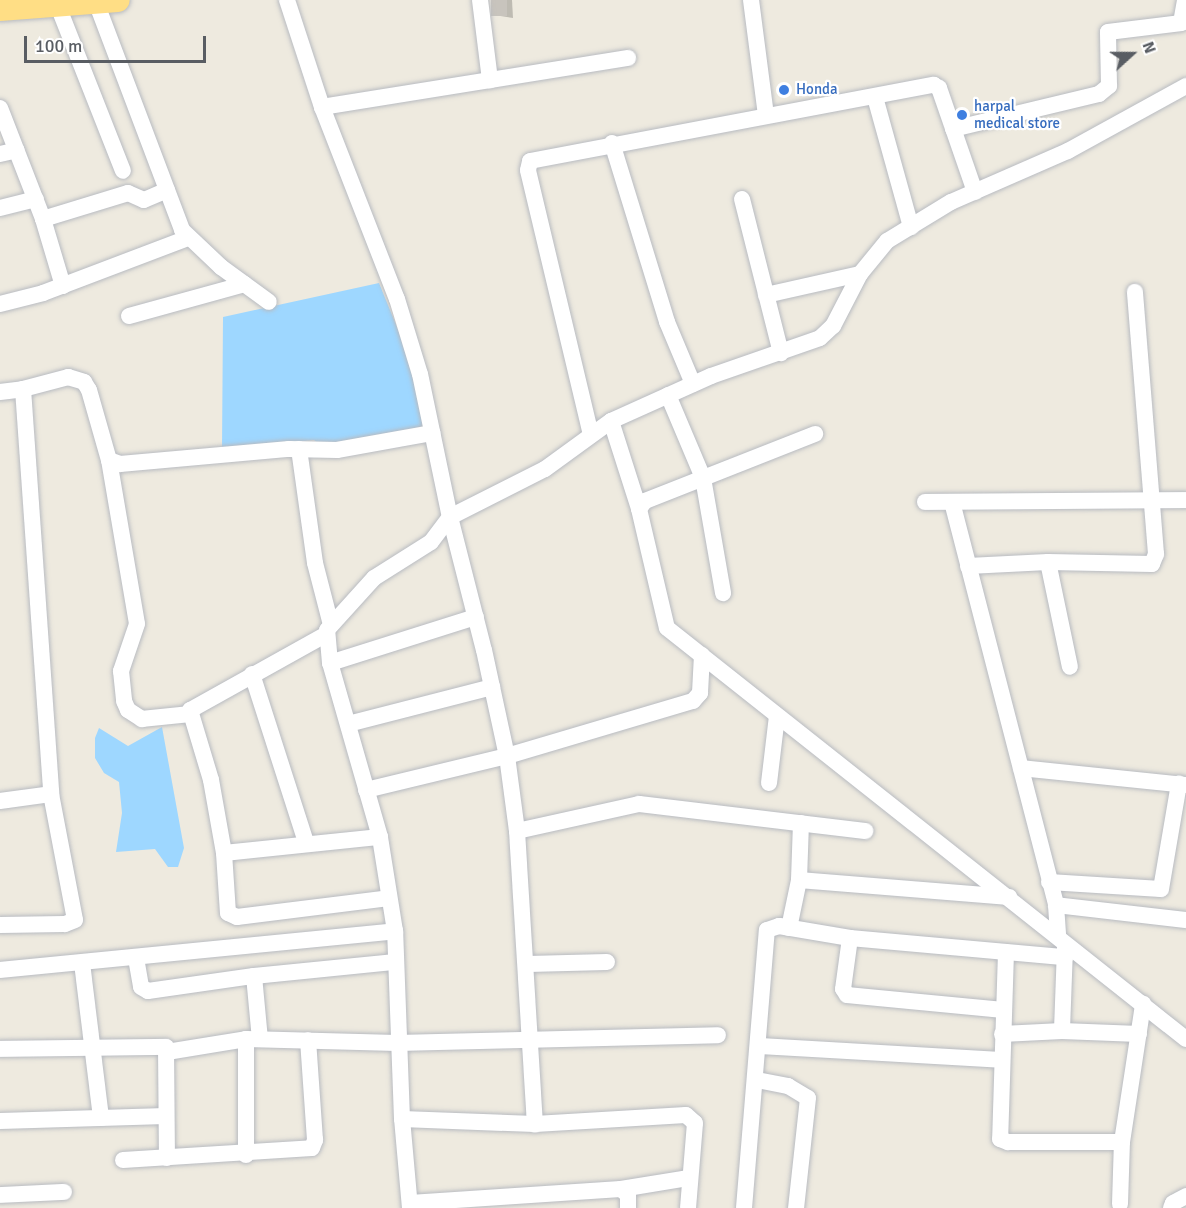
<!DOCTYPE html>
<html>
<head>
<meta charset="utf-8">
<style>
	body { margin:0 }
	#map { position:relative; width:1186px; height:1208px; overflow:hidden; background:#eeeadf; font-family:Signika,sans-serif }
	div>[style] { position:absolute }
	[style*='--x'] { left:calc(var(--x)*1px); top:calc(var(--y)*1px); width:calc(var(--w)*1px); rotate:calc(var(--a)*1deg) }
	.water>* { inset:0; background:#9ed7ff }
	.shadow>* { inset:0; background:#0003 }
	.building>* { inset:0; background:#c8c4bd; transform-origin:0 0 }
	.roads { filter:drop-shadow(0 0 2px #b8bbc1) drop-shadow(0 0 2px #b8bbc1) }
	.minor>* { height:16px; margin:-8px; padding:0 8px; transform-origin:8px; border-radius:8px; background:#fff }
	.highway>* { height:24px; margin:-12px; padding:0 12px; transform-origin:12px; border-radius:12px; background:#ffde85 }
	.dots>* { width:16px; height:16px; translate:-50% -50%; box-sizing:border-box; border:3px solid #fff; border-radius:50% }
	span { translate:-50% -50%; white-space:nowrap; text-align:center; line-height:1.15; -webkit-text-stroke:4.5px #fff; paint-order:stroke }
	.shop-label { font-size:15px; color:#366cbe }
	.left { translate:0 -50%; text-align:left }
	.north { position:absolute; left:1102px; top:24px; width:60px; height:60px; -webkit-text-stroke:4px #fff; paint-order:stroke; rotate:69deg; font-size:16px; font-weight:700; line-height:24px; text-align:center; color:#595d63 }
	.north::after { content:''; display:block; margin:auto; width:21px; height:27px; background:#595d63; clip-path:polygon(50% 0,100% 100%,50% 72%,0 100%) }
	.scale { position:absolute; left:24px; top:36px; width:182px; height:27px; box-sizing:border-box; border:3px solid #595d63; border-top:0; padding-left:8px; font-size:18px; line-height:21px; white-space:nowrap; color:#595d63; -webkit-text-stroke:4px #fff; paint-order:stroke }
</style>
</head>
<body>
<div id="map">
	<div class="water">
		<div style="clip-path:polygon(379px 283px,412px 364px,425px 432px,324px 448px,314px 440px,222px 448px,223px 317px)"></div>
		<div style="clip-path:polygon(162px 727px,184px 848px,178px 867px,168px 867px,155px 849px,116px 852px,122px 813px,119px 782px,104px 773px,95px 758px,95px 738px,99px 728px,128px 746px)"></div>
	</div>
	<div class="shadow">
		<div style="clip-path:polygon(492px 0,512px 0,513px 18px,494px 15px)"></div>
	</div>
	<div class="building">
		<div style="left:491px;top:0;width:16px;height:16px"></div>
	</div>
	<div class="roads">
		<div class="minor">
			<div style="--x:287;--y:0;--w:113;--a:71.9"></div>
			<div style="--x:322;--y:107;--w:206;--a:68.7"></div>
			<div style="--x:397;--y:299;--w:78;--a:73"></div>
			<div style="--x:420;--y:374;--w:146;--a:78.2"></div>
			<div style="--x:450;--y:517;--w:137;--a:75.7"></div>
			<div style="--x:484;--y:650;--w:108;--a:77.8"></div>
			<div style="--x:507;--y:756;--w:76;--a:82.4"></div>
			<div style="--x:517;--y:831;--w:294;--a:86.5"></div>
			<div style="--x:480;--y:0;--w:81;--a:82.9"></div>
			<div style="--x:751;--y:0;--w:116;--a:82.6"></div>
			<div style="--x:96;--y:2;--w:244;--a:69.3"></div>
			<div style="--x:182;--y:230;--w:54;--a:43.5"></div>
			<div style="--x:221;--y:267;--w:59;--a:36.1"></div>
			<div style="--x:58;--y:6;--w:177;--a:68.5"></div>
			<div style="--x:875;--y:97;--w:135;--a:74.5"></div>
			<div style="--x:322;--y:107;--w:310;--a:-9.1"></div>
			<div style="--x:0;--y:108;--w:119;--a:68.8"></div>
			<div style="--x:43;--y:219;--w:70;--a:73.4"></div>
			<div style="--x:953;--y:129;--w:150;--a:-13.5"></div>
			<div style="--x:1099;--y:94;--w:13;--a:-39"></div>
			<div style="--x:1109;--y:86;--w:54;--a:-91.1"></div>
			<div style="--x:1108;--y:32;--w:74;--a:-7"></div>
			<div style="--x:1181;--y:23;--w:23;--a:-80"></div>
			<div style="--x:612;--y:143;--w:187;--a:72.9"></div>
			<div style="--x:667;--y:322;--w:67;--a:67.2"></div>
			<div style="--x:0;--y:154;--w:17;--a:-13"></div>
			<div style="--x:742;--y:199;--w:159;--a:75.8"></div>
			<div style="--x:0;--y:208;--w:37;--a:-14"></div>
			<div style="--x:43;--y:219;--w:89;--a:-17"></div>
			<div style="--x:128;--y:193;--w:17;--a:24"></div>
			<div style="--x:144;--y:200;--w:25;--a:-23"></div>
			<div style="--x:766;--y:295;--w:96;--a:-12.6"></div>
			<div style="--x:0;--y:304;--w:44;--a:-14.3"></div>
			<div style="--x:43;--y:293;--w:155;--a:-20.8"></div>
			<div style="--x:129;--y:316;--w:120;--a:-15.4"></div>
			<div style="--x:23;--y:389;--w:47;--a:-14.9"></div>
			<div style="--x:68;--y:377;--w:17;--a:17"></div>
			<div style="--x:84;--y:382;--w:9;--a:58"></div>
			<div style="--x:89;--y:390;--w:73;--a:74.1"></div>
			<div style="--x:109;--y:460;--w:166;--a:80.3"></div>
			<div style="--x:137;--y:624;--w:50;--a:108.8"></div>
			<div style="--x:121;--y:671;--w:30;--a:84"></div>
			<div style="--x:124;--y:701;--w:10;--a:66"></div>
			<div style="--x:128;--y:710;--w:17;--a:33"></div>
			<div style="--x:142;--y:719;--w:48;--a:-5.9"></div>
			<div style="--x:0;--y:392;--w:23;--a:-7"></div>
			<div style="--x:23;--y:389;--w:406;--a:86"></div>
			<div style="--x:51;--y:794;--w:128;--a:79.2"></div>
			<div style="--x:75;--y:920;--w:11;--a:158"></div>
			<div style="--x:65;--y:924;--w:65;--a:179.1"></div>
			<div style="--x:668;--y:395;--w:90;--a:67.1"></div>
			<div style="--x:703;--y:478;--w:117;--a:80.1"></div>
			<div style="--x:611;--y:421;--w:92;--a:72.3"></div>
			<div style="--x:639;--y:509;--w:122;--a:76.8"></div>
			<div style="--x:667;--y:628;--w:662;--a:38.38"></div>
			<div style="--x:591;--y:435;--w:272;--a:-103.4"></div>
			<div style="--x:528;--y:170;--w:9;--a:-77"></div>
			<div style="--x:530;--y:161;--w:411;--a:-10.7"></div>
			<div style="--x:934;--y:85;--w:6;--a:31"></div>
			<div style="--x:939;--y:88;--w:110;--a:70.9"></div>
			<div style="--x:299;--y:449;--w:115;--a:82"></div>
			<div style="--x:315;--y:563;--w:64;--a:75.5"></div>
			<div style="--x:109;--y:460;--w:12;--a:20"></div>
			<div style="--x:120;--y:464;--w:170;--a:-5.1"></div>
			<div style="--x:289;--y:449;--w:48;--a:1.2"></div>
			<div style="--x:337;--y:450;--w:97;--a:-10.1"></div>
			<div style="--x:925;--y:502;--w:261;--a:-0.4"></div>
			<div style="--x:952;--y:502;--w:416;--a:75.5"></div>
			<div style="--x:1056;--y:905;--w:30;--a:86"></div>
			<div style="--x:639;--y:509;--w:10;--a:-53"></div>
			<div style="--x:645;--y:501;--w:183;--a:-21.5"></div>
			<div style="--x:1048;--y:562;--w:107;--a:78.2"></div>
			<div style="--x:968;--y:566;--w:80;--a:-2.9"></div>
			<div style="--x:1048;--y:562;--w:104;--a:1.1"></div>
			<div style="--x:1152;--y:564;--w:11;--a:-68"></div>
			<div style="--x:1156;--y:554;--w:263;--a:-94.6"></div>
			<div style="--x:325;--y:635;--w:154;--a:150.9"></div>
			<div style="--x:190;--y:710;--w:73;--a:73.3"></div>
			<div style="--x:211;--y:780;--w:74;--a:79.9"></div>
			<div style="--x:224;--y:853;--w:60;--a:86.2"></div>
			<div style="--x:228;--y:913;--w:10;--a:24"></div>
			<div style="--x:237;--y:917;--w:153;--a:-7.1"></div>
			<div style="--x:330;--y:663;--w:153;--a:-17.5"></div>
			<div style="--x:252;--y:674;--w:176;--a:72.2"></div>
			<div style="--x:348;--y:724;--w:149;--a:-14.4"></div>
			<div style="--x:1021;--y:768;--w:166;--a:5.9"></div>
			<div style="--x:769;--y:783;--w:67;--a:-83.2"></div>
			<div style="--x:366;--y:790;--w:145;--a:-13.6"></div>
			<div style="--x:507;--y:756;--w:194;--a:-16.5"></div>
			<div style="--x:693;--y:701;--w:11;--a:-49"></div>
			<div style="--x:700;--y:693;--w:38;--a:-87"></div>
			<div style="--x:0;--y:801;--w:51;--a:-7.8"></div>
			<div style="--x:517;--y:831;--w:125;--a:-12.5"></div>
			<div style="--x:639;--y:804;--w:228;--a:6.8"></div>
			<div style="--x:224;--y:853;--w:157;--a:-5.9"></div>
			<div style="--x:799;--y:880;--w:211;--a:4.6"></div>
			<div style="--x:1049;--y:882;--w:112;--a:3.6"></div>
			<div style="--x:1161;--y:889;--w:107;--a:-80.3"></div>
			<div style="--x:1056;--y:905;--w:131;--a:6.6"></div>
			<div style="--x:789;--y:928;--w:49;--a:-78.2"></div>
			<div style="--x:799;--y:880;--w:57;--a:-88"></div>
			<div style="--x:850;--y:938;--w:51;--a:97.8"></div>
			<div style="--x:843;--y:989;--w:7;--a:56"></div>
			<div style="--x:847;--y:995;--w:157;--a:5.5"></div>
			<div style="--x:1065;--y:948;--w:83;--a:92.1"></div>
			<div style="--x:1062;--y:1031;--w:77;--a:2.2"></div>
			<div style="--x:1006;--y:952;--w:187;--a:91.8"></div>
			<div style="--x:1000;--y:1139;--w:9;--a:21"></div>
			<div style="--x:1008;--y:1142;--w:114;--a:0"></div>
			<div style="--x:136;--y:958;--w:29;--a:80"></div>
			<div style="--x:141;--y:987;--w:8;--a:30"></div>
			<div style="--x:148;--y:991;--w:107;--a:-8.1"></div>
			<div style="--x:254;--y:976;--w:142;--a:-5.7"></div>
			<div style="--x:82;--y:963;--w:156;--a:83"></div>
			<div style="--x:528;--y:964;--w:79;--a:-1.5"></div>
			<div style="--x:0;--y:970;--w:397;--a:-5.6"></div>
			<div style="--x:254;--y:976;--w:63;--a:84.6"></div>
			<div style="--x:1002;--y:1034;--w:60;--a:-2.9"></div>
			<div style="--x:246;--y:1039;--w:116;--a:90"></div>
			<div style="--x:760;--y:1046;--w:241;--a:3.3"></div>
			<div style="--x:0;--y:1049;--w:166;--a:-0.7"></div>
			<div style="--x:166;--y:1047;--w:111;--a:89.5"></div>
			<div style="--x:167;--y:1052;--w:80;--a:-9.3"></div>
			<div style="--x:246;--y:1039;--w:151;--a:1.5"></div>
			<div style="--x:397;--y:1043;--w:321;--a:-1.4"></div>
			<div style="--x:757;--y:1080;--w:32;--a:11"></div>
			<div style="--x:788;--y:1086;--w:23;--a:31"></div>
			<div style="--x:808;--y:1098;--w:111;--a:96.2"></div>
			<div style="--x:402;--y:1119;--w:133;--a:2.2"></div>
			<div style="--x:535;--y:1124;--w:151;--a:-3.4"></div>
			<div style="--x:686;--y:1115;--w:12;--a:42"></div>
			<div style="--x:695;--y:1123;--w:85;--a:94.7"></div>
			<div style="--x:0;--y:1121;--w:166;--a:-1.7"></div>
			<div style="--x:123;--y:1160;--w:189;--a:-3.6"></div>
			<div style="--x:312;--y:1148;--w:9;--a:-69"></div>
			<div style="--x:315;--y:1140;--w:100;--a:-94"></div>
			<div style="--x:621;--y:1189;--w:69;--a:-9.2"></div>
			<div style="--x:0;--y:1195;--w:64;--a:-2.7"></div>
			<div style="--x:410;--y:1203;--w:211;--a:-3.8"></div>
			<div style="--x:621;--y:1189;--w:9;--a:41"></div>
			<div style="--x:628;--y:1195;--w:13;--a:90"></div>
			<div style="--x:1120;--y:1204;--w:62;--a:-88.2"></div>
			<div style="--x:1122;--y:1142;--w:140;--a:-81.3"></div>
			<div style="--x:410;--y:1208;--w:89;--a:-95.1"></div>
			<div style="--x:402;--y:1119;--w:188;--a:-92.1"></div>
			<div style="--x:395;--y:931;--w:95;--a:-99.1"></div>
			<div style="--x:380;--y:837;--w:181;--a:-106"></div>
			<div style="--x:330;--y:663;--w:33;--a:-95"></div>
			<div style="--x:327;--y:630;--w:70;--a:-47.9"></div>
			<div style="--x:374;--y:578;--w:67;--a:-32.3"></div>
			<div style="--x:431;--y:542;--w:31;--a:-53"></div>
			<div style="--x:450;--y:517;--w:106;--a:-26.8"></div>
			<div style="--x:545;--y:469;--w:82;--a:-36"></div>
			<div style="--x:611;--y:421;--w:110;--a:-24.2"></div>
			<div style="--x:711;--y:376;--w:115;--a:-19.2"></div>
			<div style="--x:820;--y:338;--w:18;--a:-43"></div>
			<div style="--x:833;--y:326;--w:59;--a:-62.6"></div>
			<div style="--x:860;--y:274;--w:43;--a:-50.7"></div>
			<div style="--x:887;--y:241;--w:75;--a:-31.4"></div>
			<div style="--x:951;--y:202;--w:128;--a:-23.6"></div>
			<div style="--x:1068;--y:151;--w:135;--a:-28.8"></div>
			<div style="--x:744;--y:1208;--w:279;--a:-85.3"></div>
			<div style="--x:767;--y:930;--w:13;--a:-18"></div>
			<div style="--x:779;--y:926;--w:72;--a:9.6"></div>
			<div style="--x:850;--y:938;--w:216;--a:5.1"></div>
			<div style="--x:1171;--y:1208;--w:5;--a:-68"></div>
			<div style="--x:1173;--y:1203;--w:15;--a:-28"></div>
		</div>
		<div class="highway">
			<div style="--x:0;--y:9;--w:118;--a:-4.4"></div>
		</div>
	</div>
	<div class="dots">
		<div style="left:784px;top:90px;background:#3f7fe0"></div>
		<div style="left:962px;top:115px;background:#3f7fe0"></div>
	</div>
	<div class="shop-label">
		<span class="left" style="left:796px;top:90px">Honda</span>
		<span class="left" style="left:974px;top:115px">harpal<br>medical store</span>
	</div>
	<div class="north">N</div>
	<div class="scale">100 m</div>
</div>
</body>
</html>
